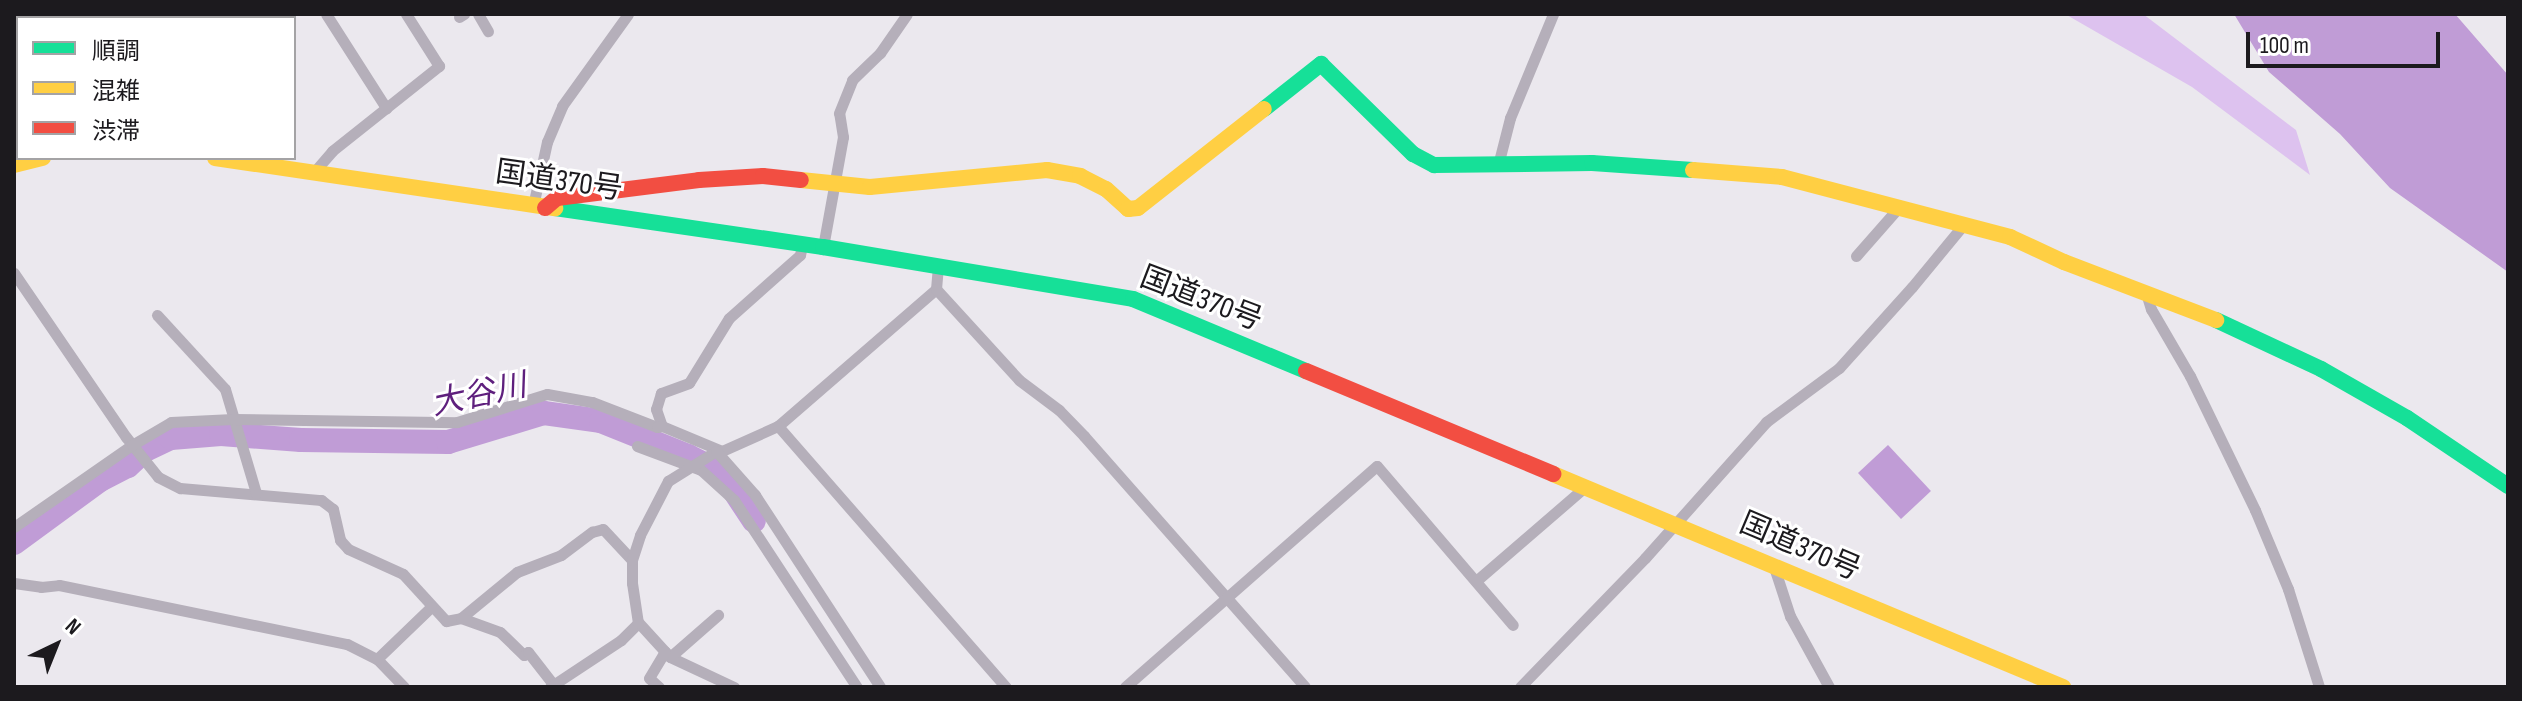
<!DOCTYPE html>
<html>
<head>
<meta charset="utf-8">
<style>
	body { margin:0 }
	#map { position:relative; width:2522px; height:701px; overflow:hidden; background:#ebe8ee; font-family:"Sofia Sans Condensed","Noto Sans JP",sans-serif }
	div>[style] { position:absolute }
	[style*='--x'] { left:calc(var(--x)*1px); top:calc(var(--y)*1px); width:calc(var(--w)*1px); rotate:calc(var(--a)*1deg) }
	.green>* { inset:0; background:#ddc2ef }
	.water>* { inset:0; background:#c09cd6; transform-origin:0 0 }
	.river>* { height:24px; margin:-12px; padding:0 12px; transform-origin:12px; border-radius:12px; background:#c09cd6 }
	.street>* { height:11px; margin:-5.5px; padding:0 5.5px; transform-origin:5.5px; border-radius:5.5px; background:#b5afba }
	.fast>* { height:16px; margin:-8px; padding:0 8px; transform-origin:8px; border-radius:8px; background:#16e098 }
	.slow>* { height:16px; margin:-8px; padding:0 8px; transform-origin:8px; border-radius:8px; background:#ffcf43 }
	.jam>* { height:16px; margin:-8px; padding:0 8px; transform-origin:8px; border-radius:8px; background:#f24e42 }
	span { translate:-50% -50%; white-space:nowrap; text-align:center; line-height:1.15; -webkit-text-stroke:6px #fff; paint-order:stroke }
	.street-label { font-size:30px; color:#1c1a1e }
	.water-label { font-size:32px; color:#5e1f7d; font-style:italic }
	.frame { position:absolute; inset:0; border:16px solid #1c1a1e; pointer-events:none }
	.legend { position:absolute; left:16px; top:16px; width:280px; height:144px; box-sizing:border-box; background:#fff; border:2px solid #a4a3a5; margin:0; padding:10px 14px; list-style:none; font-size:24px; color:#1c1a1e }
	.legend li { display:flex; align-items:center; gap:16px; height:40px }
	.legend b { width:40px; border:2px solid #a4a3a5 }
	.north { position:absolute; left:16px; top:605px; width:80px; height:80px; -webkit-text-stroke:6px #fff; paint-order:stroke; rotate:43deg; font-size:22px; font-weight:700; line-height:32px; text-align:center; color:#1c1a1e }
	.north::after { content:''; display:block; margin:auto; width:28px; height:36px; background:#1c1a1e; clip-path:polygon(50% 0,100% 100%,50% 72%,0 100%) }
	.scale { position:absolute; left:2246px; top:32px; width:194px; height:36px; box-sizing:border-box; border:4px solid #1c1a1e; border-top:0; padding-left:10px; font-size:24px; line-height:28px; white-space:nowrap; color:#1c1a1e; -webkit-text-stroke:6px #fff; paint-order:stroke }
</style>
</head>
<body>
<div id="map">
	<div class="green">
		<div style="clip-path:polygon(2065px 14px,2143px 14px,2296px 130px,2310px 175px,2192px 87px)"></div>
	</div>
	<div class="water">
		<div style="clip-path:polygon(2234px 14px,2455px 14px,2508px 75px,2508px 272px,2390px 188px,2340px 134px,2269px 72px)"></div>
		<div style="left:1888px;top:445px;width:63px;height:41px;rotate:47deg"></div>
	</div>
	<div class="river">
		<div style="--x:14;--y:543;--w:107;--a:-36.2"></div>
		<div style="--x:100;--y:480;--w:31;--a:-27"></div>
		<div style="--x:128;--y:466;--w:23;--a:-43"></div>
		<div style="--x:145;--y:450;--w:29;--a:-25"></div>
		<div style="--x:171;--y:438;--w:50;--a:-4.6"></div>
		<div style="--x:221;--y:434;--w:80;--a:4.3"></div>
		<div style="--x:301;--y:440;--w:147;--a:0.8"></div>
		<div style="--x:448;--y:442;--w:100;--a:-16.8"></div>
		<div style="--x:544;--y:413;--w:58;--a:8"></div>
		<div style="--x:601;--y:421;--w:94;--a:21.9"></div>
		<div style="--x:688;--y:456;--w:39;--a:27"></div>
		<div style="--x:723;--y:474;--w:56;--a:56.6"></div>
	</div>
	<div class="street">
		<div style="--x:326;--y:14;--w:112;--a:57.4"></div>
		<div style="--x:478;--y:14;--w:20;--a:60"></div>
		<div style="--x:459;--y:17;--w:6;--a:-31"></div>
		<div style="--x:63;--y:18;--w:6;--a:-45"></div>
		<div style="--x:14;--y:70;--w:6;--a:-51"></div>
		<div style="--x:1498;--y:165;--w:49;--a:-75.7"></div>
		<div style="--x:1510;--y:118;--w:113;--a:-67.5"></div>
		<div style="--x:314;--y:172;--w:28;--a:-49"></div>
		<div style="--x:332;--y:151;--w:137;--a:-38.5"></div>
		<div style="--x:439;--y:66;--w:62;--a:-122.4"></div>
		<div style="--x:533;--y:206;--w:66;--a:-77.7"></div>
		<div style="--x:547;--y:142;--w:39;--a:-67"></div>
		<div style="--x:562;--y:106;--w:113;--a:-54.3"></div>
		<div style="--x:802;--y:245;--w:10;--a:101"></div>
		<div style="--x:800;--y:255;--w:95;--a:138.4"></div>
		<div style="--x:729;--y:318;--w:76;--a:121.6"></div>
		<div style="--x:689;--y:383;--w:30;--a:160"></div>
		<div style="--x:661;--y:393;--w:17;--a:107"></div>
		<div style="--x:656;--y:409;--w:18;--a:71"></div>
		<div style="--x:662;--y:426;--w:65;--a:22.6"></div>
		<div style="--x:722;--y:451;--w:61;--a:-24.1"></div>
		<div style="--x:778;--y:426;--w:209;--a:-40.9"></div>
		<div style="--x:936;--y:289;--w:22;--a:-85"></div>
		<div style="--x:823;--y:247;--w:112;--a:-79.7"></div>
		<div style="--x:843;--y:137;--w:24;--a:-99"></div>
		<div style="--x:839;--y:113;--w:35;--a:-68"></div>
		<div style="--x:852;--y:80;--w:39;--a:-44"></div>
		<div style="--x:880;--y:53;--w:47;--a:-55.3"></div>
		<div style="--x:1856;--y:256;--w:67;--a:-48.7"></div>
		<div style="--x:14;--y:273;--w:199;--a:55.7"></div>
		<div style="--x:126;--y:437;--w:51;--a:51.3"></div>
		<div style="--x:158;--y:477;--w:25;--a:27"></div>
		<div style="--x:180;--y:488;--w:142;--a:4.9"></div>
		<div style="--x:321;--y:500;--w:15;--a:37"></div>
		<div style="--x:333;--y:509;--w:32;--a:77"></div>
		<div style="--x:340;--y:540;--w:12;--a:48"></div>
		<div style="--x:348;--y:549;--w:60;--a:24.4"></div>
		<div style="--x:403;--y:574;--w:64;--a:47.5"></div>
		<div style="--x:446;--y:621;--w:15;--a:-11"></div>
		<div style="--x:461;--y:618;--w:72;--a:-39.4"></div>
		<div style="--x:517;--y:572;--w:47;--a:-21.1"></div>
		<div style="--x:561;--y:555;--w:39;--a:-37"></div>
		<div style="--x:592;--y:532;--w:11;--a:-15"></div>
		<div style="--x:603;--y:529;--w:42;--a:46.9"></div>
		<div style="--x:936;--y:289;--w:123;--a:47.6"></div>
		<div style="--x:1019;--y:380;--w:50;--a:36.9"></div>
		<div style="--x:1059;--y:410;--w:36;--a:46"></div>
		<div style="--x:1084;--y:436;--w:334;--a:48.6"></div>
		<div style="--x:2146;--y:293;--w:17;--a:73"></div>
		<div style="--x:2151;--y:309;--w:78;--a:59.8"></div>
		<div style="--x:2190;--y:376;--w:149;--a:64.1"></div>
		<div style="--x:2255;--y:510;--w:86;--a:67.3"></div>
		<div style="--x:2288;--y:589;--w:103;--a:72.4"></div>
		<div style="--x:157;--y:315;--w:100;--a:47.4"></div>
		<div style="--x:225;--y:389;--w:109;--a:73.4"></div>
		<div style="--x:778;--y:426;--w:347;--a:48.9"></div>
		<div style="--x:637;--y:446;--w:68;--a:20.6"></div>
		<div style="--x:701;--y:470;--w:45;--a:42.3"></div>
		<div style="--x:734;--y:500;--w:224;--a:56.7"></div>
		<div style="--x:14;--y:527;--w:144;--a:-34.8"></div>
		<div style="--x:132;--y:445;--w:45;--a:-30.5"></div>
		<div style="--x:171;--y:422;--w:62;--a:-2.8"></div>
		<div style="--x:233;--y:419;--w:224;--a:0.8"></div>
		<div style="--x:457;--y:422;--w:94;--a:-17.3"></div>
		<div style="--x:547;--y:394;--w:46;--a:10.1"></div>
		<div style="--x:592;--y:402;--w:70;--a:21"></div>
		<div style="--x:657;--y:427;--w:5;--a:-11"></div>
		<div style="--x:1774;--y:567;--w:52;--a:71.9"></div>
		<div style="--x:1790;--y:616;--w:81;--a:61.2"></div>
		<div style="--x:1476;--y:581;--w:144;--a:-40.8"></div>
		<div style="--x:14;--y:583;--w:27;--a:8"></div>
		<div style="--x:41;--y:587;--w:18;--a:-6"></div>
		<div style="--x:59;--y:585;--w:294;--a:11.6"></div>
		<div style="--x:347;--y:644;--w:34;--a:27"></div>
		<div style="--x:377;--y:659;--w:39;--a:46"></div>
		<div style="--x:461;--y:618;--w:41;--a:19.7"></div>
		<div style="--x:500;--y:632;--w:33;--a:44"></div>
		<div style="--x:524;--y:655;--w:5;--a:-37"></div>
		<div style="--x:528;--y:652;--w:41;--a:52"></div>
		<div style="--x:638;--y:622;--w:47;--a:47.6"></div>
		<div style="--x:670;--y:657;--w:71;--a:25.1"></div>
		<div style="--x:670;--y:657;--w:64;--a:-41.2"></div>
		<div style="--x:377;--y:659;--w:75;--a:-43.9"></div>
		<div style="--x:550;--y:687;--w:85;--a:-33.5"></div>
		<div style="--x:621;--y:640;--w:24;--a:-45"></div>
		<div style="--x:638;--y:623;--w:40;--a:-98.5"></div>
		<div style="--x:632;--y:583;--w:23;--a:-90"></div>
		<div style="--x:632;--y:560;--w:26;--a:-72"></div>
		<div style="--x:640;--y:535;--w:61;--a:-62.6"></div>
		<div style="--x:668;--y:481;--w:57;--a:-32"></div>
		<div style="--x:716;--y:451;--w:59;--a:48.4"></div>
		<div style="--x:755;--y:495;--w:229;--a:56.9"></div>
		<div style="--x:659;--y:687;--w:13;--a:-138"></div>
		<div style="--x:649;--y:678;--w:31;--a:-59"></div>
		<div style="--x:1125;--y:687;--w:335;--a:-41.3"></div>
		<div style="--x:1377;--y:466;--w:209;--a:49.5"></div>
		<div style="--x:1520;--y:687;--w:180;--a:-45.9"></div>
		<div style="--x:1645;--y:558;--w:182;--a:-48.3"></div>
		<div style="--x:1766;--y:422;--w:91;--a:-36.5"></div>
		<div style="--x:1839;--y:368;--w:109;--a:-48"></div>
		<div style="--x:1912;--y:287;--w:82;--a:-50.5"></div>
	</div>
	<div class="fast">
		<div style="--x:1264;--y:109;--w:73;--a:-38.3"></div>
		<div style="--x:1321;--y:64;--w:129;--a:44.4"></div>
		<div style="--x:1413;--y:154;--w:24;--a:28"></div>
		<div style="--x:1434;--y:165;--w:158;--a:-0.7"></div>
		<div style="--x:1592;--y:163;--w:101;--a:4"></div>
		<div style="--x:555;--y:208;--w:271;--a:8.3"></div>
		<div style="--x:823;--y:247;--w:314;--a:9.5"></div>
		<div style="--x:1133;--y:299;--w:187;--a:22.6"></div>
		<div style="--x:2216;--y:320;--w:116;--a:25"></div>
		<div style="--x:2321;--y:369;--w:99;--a:29.7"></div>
		<div style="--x:2407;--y:418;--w:122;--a:34"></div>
	</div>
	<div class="slow">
		<div style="--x:215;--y:158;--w:344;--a:8.4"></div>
		<div style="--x:14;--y:165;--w:30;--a:-14"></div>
		<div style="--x:1693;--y:170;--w:89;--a:4.5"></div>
		<div style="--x:1782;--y:177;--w:236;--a:14.7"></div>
		<div style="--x:2010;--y:237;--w:60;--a:24.8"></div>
		<div style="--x:2064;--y:262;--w:163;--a:20.9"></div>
		<div style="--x:801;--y:180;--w:69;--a:5.8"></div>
		<div style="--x:870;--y:187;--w:178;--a:-5.5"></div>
		<div style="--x:1047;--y:170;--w:34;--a:10"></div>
		<div style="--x:1080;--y:176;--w:29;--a:27"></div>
		<div style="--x:1106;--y:189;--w:30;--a:42"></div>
		<div style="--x:1128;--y:209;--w:10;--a:-6"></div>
		<div style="--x:1138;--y:208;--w:160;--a:-38.2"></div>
		<div style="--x:1553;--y:474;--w:553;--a:22.67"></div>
	</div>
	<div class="jam">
		<div style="--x:545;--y:208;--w:16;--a:-40"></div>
		<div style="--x:557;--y:198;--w:143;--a:-7.2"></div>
		<div style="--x:699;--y:180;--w:64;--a:-3.6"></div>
		<div style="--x:763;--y:176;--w:38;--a:6"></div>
		<div style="--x:1306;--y:371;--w:268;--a:22.6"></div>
	</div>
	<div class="street-label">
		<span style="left:559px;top:181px;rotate:8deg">国道370号</span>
		<span style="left:1201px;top:299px;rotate:21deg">国道370号</span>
		<span style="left:1800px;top:547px;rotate:23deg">国道370号</span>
	</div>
	<div class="water-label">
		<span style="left:479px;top:396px;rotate:-12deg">大谷川</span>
	</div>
	<div class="frame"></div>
	<ul class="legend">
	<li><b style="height:10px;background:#16e098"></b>順調</li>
	<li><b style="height:10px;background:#ffcf43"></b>混雑</li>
	<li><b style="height:10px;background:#f24e42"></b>渋滞</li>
	</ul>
	<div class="north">N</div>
	<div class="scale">100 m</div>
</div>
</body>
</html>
